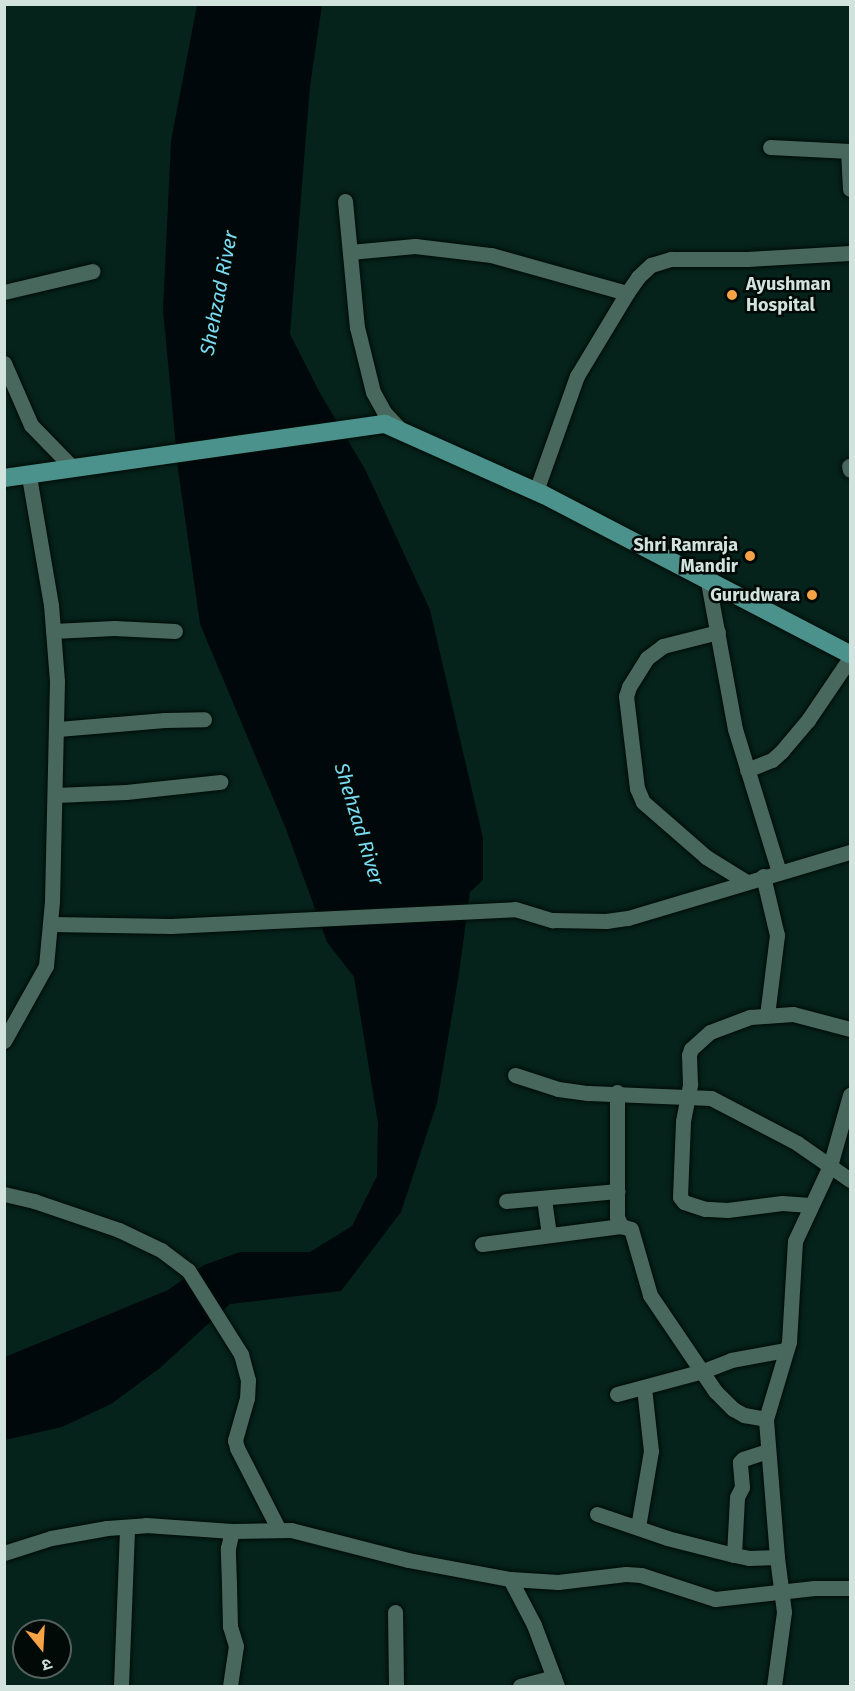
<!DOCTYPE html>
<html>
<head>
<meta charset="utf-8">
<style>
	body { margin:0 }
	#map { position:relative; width:855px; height:1691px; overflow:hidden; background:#05231b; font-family:"Fira Sans","Noto Sans Devanagari",sans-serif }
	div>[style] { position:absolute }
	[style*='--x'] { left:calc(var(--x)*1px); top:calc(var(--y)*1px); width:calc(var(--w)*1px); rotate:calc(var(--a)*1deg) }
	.water>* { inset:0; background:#00080c }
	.roads { filter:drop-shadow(0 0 2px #000b06) drop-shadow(0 0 2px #000b06) }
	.minor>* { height:15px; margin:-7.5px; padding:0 7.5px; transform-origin:7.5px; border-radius:7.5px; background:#48675d }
	.major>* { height:18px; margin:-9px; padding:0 9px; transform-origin:9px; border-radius:9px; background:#4b918c }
	.dots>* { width:16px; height:16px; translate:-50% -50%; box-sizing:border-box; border:3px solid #020a07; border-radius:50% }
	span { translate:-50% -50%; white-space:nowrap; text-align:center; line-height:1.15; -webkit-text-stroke:5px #020a07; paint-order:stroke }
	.poi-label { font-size:18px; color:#d2e3dd; font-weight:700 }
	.left { translate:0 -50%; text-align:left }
	.right { translate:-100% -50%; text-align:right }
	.water-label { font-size:20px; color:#7adcf4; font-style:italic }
	.frame { position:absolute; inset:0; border:6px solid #d2e3dd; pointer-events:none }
	.north { position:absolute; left:12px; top:1619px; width:60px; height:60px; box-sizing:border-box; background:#020a07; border:2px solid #55615d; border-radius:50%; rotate:162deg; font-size:16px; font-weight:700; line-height:24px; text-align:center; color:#d2e3dd }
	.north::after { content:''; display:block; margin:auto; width:21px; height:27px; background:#f6a247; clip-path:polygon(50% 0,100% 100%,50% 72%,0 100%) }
</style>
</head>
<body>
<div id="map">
	<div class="water">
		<div style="clip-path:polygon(197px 5px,322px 5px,310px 86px,290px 334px,320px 393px,366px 471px,430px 610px,483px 838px,483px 880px,470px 892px,458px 980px,437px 1103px,401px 1212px,341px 1291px,230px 1304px,160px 1368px,111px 1404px,62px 1427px,5px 1440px,5px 1357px,168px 1290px,204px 1265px,240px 1252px,310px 1252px,352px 1226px,377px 1176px,378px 1123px,354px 977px,327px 942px,286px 829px,200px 624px,178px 469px,163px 310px,171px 141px)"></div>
	</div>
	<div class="roads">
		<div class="minor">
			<div style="--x:770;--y:147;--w:80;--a:2.9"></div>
			<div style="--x:848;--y:151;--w:38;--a:87"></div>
			<div style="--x:345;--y:201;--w:127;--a:84.6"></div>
			<div style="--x:357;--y:327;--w:67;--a:76.2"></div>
			<div style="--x:373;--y:392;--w:23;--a:61"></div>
			<div style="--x:384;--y:412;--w:23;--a:47"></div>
			<div style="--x:350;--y:252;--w:65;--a:-5.3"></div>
			<div style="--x:415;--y:246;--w:77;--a:6.8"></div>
			<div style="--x:491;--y:255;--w:141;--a:15.6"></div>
			<div style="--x:4;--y:292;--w:91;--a:-13.3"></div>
			<div style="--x:4;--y:363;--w:68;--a:66.5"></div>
			<div style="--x:31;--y:425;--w:59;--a:45.7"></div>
			<div style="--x:849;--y:466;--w:4;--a:76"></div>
			<div style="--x:536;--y:491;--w:122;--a:-70.4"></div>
			<div style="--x:577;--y:376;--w:97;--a:-58.9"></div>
			<div style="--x:627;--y:293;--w:19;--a:-55"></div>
			<div style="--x:638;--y:277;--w:18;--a:-43"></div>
			<div style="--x:651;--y:265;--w:21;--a:-17"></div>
			<div style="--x:671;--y:259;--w:76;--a:0"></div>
			<div style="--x:747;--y:259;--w:103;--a:-3.3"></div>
			<div style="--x:708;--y:582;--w:149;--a:79.6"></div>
			<div style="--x:735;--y:729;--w:150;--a:72.9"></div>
			<div style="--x:53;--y:631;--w:61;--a:-2.8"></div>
			<div style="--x:114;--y:628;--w:61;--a:2.8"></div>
			<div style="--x:718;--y:632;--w:57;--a:165.7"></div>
			<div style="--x:663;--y:646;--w:20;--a:143"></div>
			<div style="--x:647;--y:658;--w:34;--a:122"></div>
			<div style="--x:629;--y:687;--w:9;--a:108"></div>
			<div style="--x:626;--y:696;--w:93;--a:83.2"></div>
			<div style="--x:637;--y:788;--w:15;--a:67"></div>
			<div style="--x:643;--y:802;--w:84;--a:41.1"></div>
			<div style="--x:706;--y:857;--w:46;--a:31.6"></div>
			<div style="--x:58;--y:729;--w:107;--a:-4.8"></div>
			<div style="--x:165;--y:720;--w:39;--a:-1"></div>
			<div style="--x:747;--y:770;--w:27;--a:-22"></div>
			<div style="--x:772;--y:760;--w:12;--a:-42"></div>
			<div style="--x:781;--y:752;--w:42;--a:-49.8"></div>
			<div style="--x:808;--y:720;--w:75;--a:-55.9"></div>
			<div style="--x:56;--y:795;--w:70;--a:-2.5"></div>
			<div style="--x:126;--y:792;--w:95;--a:-6.1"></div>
			<div style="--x:763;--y:876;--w:61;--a:76.7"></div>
			<div style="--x:777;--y:935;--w:81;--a:97.1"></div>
			<div style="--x:51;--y:924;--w:120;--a:1"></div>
			<div style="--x:171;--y:926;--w:344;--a:-2.8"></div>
			<div style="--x:515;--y:909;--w:39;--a:17"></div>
			<div style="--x:552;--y:920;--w:54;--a:1.1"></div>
			<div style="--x:606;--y:921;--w:22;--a:-8"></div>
			<div style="--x:628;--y:918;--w:232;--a:-16.6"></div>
			<div style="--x:4;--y:1041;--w:86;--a:-60.8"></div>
			<div style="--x:46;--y:966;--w:65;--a:-84.7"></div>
			<div style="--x:52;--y:901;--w:220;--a:-88.7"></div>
			<div style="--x:57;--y:681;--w:76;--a:-94.5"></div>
			<div style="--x:51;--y:605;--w:131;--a:-99.7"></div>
			<div style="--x:515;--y:1075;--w:45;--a:18"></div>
			<div style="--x:558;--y:1089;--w:30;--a:8"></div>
			<div style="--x:588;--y:1093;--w:123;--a:2.3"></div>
			<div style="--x:711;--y:1098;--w:97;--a:27.6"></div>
			<div style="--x:797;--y:1143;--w:65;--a:34.9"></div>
			<div style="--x:617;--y:1092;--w:125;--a:90"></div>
			<div style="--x:617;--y:1217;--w:10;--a:66"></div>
			<div style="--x:621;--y:1226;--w:10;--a:17"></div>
			<div style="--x:631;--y:1229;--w:69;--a:73.9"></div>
			<div style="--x:650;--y:1295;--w:116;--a:55.9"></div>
			<div style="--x:715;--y:1391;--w:25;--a:45"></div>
			<div style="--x:733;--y:1409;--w:13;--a:29"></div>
			<div style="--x:744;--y:1415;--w:22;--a:10"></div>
			<div style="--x:4;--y:1194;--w:31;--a:13"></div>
			<div style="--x:34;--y:1201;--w:90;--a:18.8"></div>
			<div style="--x:119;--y:1230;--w:47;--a:25.5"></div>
			<div style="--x:161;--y:1250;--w:34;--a:37"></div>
			<div style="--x:188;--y:1270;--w:99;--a:57.8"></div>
			<div style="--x:241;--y:1354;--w:27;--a:75"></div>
			<div style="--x:248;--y:1380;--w:18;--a:93"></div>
			<div style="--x:247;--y:1398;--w:44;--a:105.9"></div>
			<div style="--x:235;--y:1440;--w:8;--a:76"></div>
			<div style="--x:237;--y:1448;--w:92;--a:62.9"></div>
			<div style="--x:544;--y:1199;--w:36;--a:82"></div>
			<div style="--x:506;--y:1201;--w:112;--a:-5.1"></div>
			<div style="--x:810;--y:1205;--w:28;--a:-176"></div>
			<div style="--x:782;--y:1203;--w:55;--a:172.7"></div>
			<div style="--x:727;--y:1210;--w:22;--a:-177"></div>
			<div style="--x:705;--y:1209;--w:22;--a:-162"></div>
			<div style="--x:684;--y:1202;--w:6;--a:-129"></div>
			<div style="--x:680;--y:1197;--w:76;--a:-87.7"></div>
			<div style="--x:683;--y:1121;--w:38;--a:-79"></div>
			<div style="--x:690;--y:1084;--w:29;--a:-92"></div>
			<div style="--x:689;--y:1055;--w:6;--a:-72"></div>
			<div style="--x:691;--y:1049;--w:25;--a:-42"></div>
			<div style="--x:710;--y:1032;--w:43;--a:-20.6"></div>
			<div style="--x:750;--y:1017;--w:43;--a:-4"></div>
			<div style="--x:793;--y:1014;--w:59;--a:14.7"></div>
			<div style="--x:482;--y:1244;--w:140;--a:-7.4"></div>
			<div style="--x:617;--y:1394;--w:89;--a:-15"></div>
			<div style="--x:703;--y:1371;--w:30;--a:-21"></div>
			<div style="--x:731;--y:1360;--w:56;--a:-10.3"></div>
			<div style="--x:597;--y:1514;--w:74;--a:18.9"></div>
			<div style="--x:667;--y:1538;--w:69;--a:14.2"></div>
			<div style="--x:734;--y:1555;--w:15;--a:11"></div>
			<div style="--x:749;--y:1558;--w:28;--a:-2"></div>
			<div style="--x:638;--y:1527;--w:77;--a:-80.3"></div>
			<div style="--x:651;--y:1451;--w:63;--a:-96.3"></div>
			<div style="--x:4;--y:1553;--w:49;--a:-17.7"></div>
			<div style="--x:51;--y:1538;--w:57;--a:-10.1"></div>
			<div style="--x:107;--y:1528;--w:39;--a:-4"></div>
			<div style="--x:146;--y:1525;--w:86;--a:4"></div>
			<div style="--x:232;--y:1531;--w:59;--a:-1"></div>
			<div style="--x:291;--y:1530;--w:121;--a:14.4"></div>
			<div style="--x:408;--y:1560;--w:104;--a:10.6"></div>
			<div style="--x:510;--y:1579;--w:48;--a:3.6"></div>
			<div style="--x:558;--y:1582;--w:68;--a:-6.7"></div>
			<div style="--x:626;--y:1574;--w:15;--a:4"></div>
			<div style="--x:641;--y:1575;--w:78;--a:18"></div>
			<div style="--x:715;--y:1599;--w:100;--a:-6.3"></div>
			<div style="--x:814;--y:1588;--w:36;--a:0"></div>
			<div style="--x:734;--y:1555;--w:58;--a:-87"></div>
			<div style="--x:737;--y:1497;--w:11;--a:-63"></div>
			<div style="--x:742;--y:1487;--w:25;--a:-95"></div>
			<div style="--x:740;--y:1462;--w:4;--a:-45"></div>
			<div style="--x:743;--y:1459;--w:26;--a:-18"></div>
			<div style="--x:510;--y:1579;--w:52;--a:62.4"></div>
			<div style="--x:534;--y:1625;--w:65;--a:69.3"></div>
			<div style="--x:395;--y:1612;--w:74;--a:89.2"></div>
			<div style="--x:121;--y:1686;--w:159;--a:-87.8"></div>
			<div style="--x:230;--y:1686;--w:40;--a:-81.5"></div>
			<div style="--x:236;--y:1646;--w:21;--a:-107"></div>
			<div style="--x:230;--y:1626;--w:42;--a:-91.4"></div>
			<div style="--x:229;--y:1584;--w:36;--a:-92"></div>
			<div style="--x:228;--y:1548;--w:17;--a:-77"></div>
			<div style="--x:520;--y:1686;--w:35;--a:-15"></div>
			<div style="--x:774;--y:1686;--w:75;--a:-82.3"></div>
			<div style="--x:784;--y:1612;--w:55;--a:-97.3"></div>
			<div style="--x:777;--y:1557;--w:138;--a:-94.6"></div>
			<div style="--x:766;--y:1419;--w:80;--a:-73.4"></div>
			<div style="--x:789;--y:1342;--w:101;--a:-86.6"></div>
			<div style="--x:795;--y:1241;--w:83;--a:-65"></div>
			<div style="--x:830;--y:1166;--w:74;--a:-74.3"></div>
		</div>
		<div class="major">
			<div style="--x:4;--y:478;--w:385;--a:-8.1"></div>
			<div style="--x:385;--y:424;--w:174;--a:24.1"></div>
			<div style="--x:544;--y:495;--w:345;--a:27.5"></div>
		</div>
	</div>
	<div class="dots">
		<div style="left:732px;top:295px;background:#f6a247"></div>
		<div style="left:750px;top:556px;background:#f6a247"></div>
		<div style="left:812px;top:595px;background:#f6a247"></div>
	</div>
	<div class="poi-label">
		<span class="left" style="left:746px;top:295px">Ayushman<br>Hospital</span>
		<span class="right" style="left:738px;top:556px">Shri Ramraja<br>Mandir</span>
		<span class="right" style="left:800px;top:595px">Gurudwara</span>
	</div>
	<div class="water-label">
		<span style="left:219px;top:293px;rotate:-79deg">Shehzad River</span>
		<span style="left:359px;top:824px;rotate:73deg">Shehzad River</span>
	</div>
	<div class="frame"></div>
	<div class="north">उ</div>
</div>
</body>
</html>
